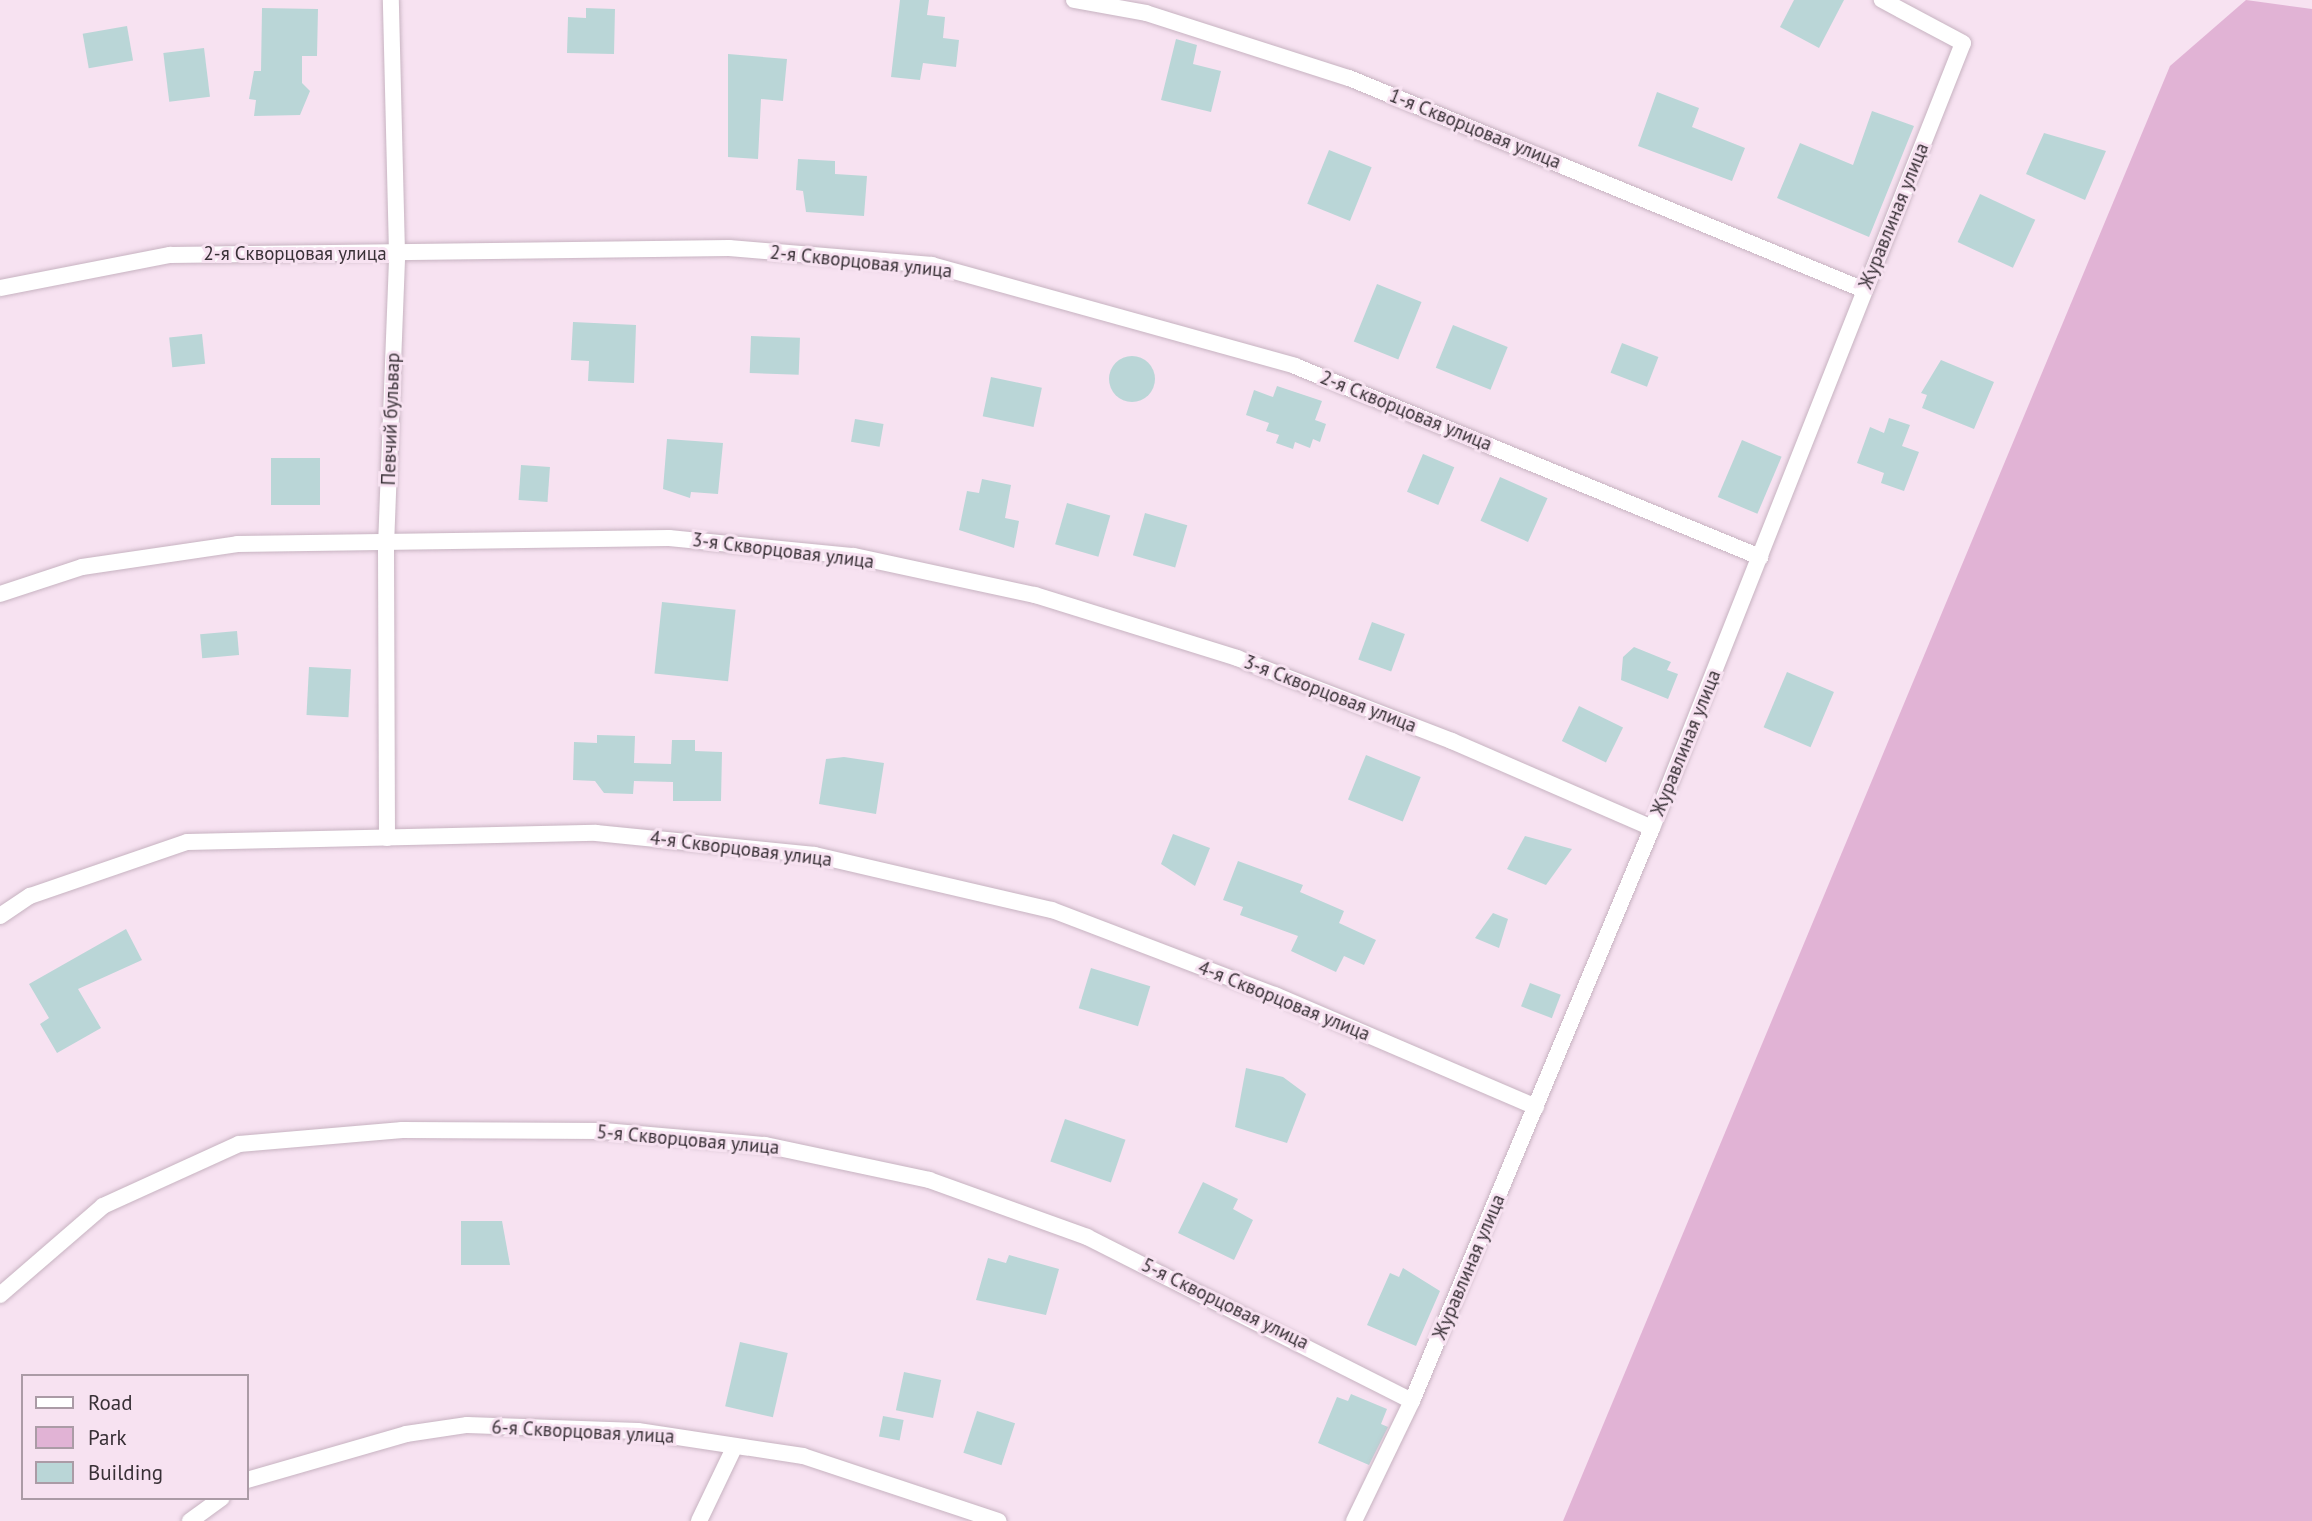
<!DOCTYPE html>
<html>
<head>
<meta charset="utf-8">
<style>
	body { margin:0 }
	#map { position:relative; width:2312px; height:1521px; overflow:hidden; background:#f7e2f1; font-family:"PT Sans",sans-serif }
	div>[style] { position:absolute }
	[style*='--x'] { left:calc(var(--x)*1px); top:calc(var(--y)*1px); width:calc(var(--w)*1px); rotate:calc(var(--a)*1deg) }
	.green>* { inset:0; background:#e1b3d5 }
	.building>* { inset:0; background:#bad6d7; transform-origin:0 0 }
	.round { border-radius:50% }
	.roads { filter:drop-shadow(0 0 2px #c7b3c1) drop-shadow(0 0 2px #c7b3c1) }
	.minor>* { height:16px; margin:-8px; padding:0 8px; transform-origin:8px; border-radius:8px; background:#fff }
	span { translate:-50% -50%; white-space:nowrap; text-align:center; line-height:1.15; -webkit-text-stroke:6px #f7e2f1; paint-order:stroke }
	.street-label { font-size:19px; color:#383036 }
	.legend { position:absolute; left:21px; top:1374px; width:228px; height:126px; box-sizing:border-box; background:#f7e2f1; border:2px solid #ab9ba6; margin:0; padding:9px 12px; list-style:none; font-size:21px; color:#383036 }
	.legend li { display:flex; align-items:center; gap:14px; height:35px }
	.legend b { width:35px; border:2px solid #ab9ba6 }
</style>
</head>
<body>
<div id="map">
	<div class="green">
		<div style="clip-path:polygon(2246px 0,2312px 9px,2312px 1521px,1563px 1521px,2170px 66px)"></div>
	</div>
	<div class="building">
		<div style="clip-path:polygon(900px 0,929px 0,927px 15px,945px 17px,943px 38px,959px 40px,956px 67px,923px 63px,920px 80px,891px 77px)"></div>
		<div style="clip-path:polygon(1794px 0,1844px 0,1819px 48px,1780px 27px)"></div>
		<div style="clip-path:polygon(262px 8px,318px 9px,317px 56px,302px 56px,302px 83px,310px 91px,300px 115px,254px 116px,256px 100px,249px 99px,254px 71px,261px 71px)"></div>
		<div style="clip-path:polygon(586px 8px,615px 9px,614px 54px,567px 53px,568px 17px,586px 18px)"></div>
		<div style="left:127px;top:26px;width:35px;height:45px;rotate:80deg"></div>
		<div style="clip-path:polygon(1176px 39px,1197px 45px,1193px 64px,1221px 71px,1211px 112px,1161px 100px)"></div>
		<div style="left:204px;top:48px;width:49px;height:41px;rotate:83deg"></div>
		<div style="clip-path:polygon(728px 54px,787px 59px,783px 101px,761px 99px,758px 159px,728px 157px)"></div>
		<div style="clip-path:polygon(1657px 92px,1699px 108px,1692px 127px,1745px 148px,1732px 181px,1638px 146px)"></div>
		<div style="clip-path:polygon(1872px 111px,1914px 126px,1869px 237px,1777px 198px,1800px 143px,1853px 165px)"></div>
		<div style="clip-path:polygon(2044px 133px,2106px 151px,2085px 200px,2026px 174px)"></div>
		<div style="left:1329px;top:150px;width:46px;height:58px;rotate:22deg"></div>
		<div style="clip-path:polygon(798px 159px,835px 161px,835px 174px,867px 176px,864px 216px,806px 212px,803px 191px,796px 190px)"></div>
		<div style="left:1980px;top:194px;width:61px;height:53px;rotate:25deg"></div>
		<div style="left:1377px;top:284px;width:48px;height:62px;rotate:22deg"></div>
		<div style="clip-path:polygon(573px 322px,636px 325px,634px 383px,588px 381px,589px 361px,571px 360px)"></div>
		<div style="left:1453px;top:325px;width:59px;height:46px;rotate:22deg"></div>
		<div style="left:202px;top:334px;width:30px;height:33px;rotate:84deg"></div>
		<div style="left:751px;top:336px;width:49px;height:37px;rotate:2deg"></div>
		<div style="left:1622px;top:343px;width:39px;height:32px;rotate:21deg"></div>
		<div class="round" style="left:1109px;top:356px;width:46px;height:46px"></div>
		<div style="clip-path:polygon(1941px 360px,1994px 382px,1974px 429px,1922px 408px,1927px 395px,1921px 393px)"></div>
		<div style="left:991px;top:377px;width:52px;height:40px;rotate:12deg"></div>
		<div style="clip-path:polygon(1277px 386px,1322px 401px,1315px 420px,1326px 424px,1320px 442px,1313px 439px,1310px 448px,1295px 442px,1293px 449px,1276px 443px,1279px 435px,1266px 431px,1269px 423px,1246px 415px,1254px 390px,1273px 397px)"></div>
		<div style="clip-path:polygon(1889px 418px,1910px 425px,1902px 446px,1919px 452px,1904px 491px,1881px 483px,1884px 473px,1857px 463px,1870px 427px,1884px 433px)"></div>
		<div style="left:855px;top:419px;width:29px;height:23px;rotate:10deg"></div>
		<div style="clip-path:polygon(667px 439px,723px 443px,718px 494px,691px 492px,690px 498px,663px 489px)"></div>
		<div style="left:1742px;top:440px;width:43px;height:62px;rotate:23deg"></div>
		<div style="left:1423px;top:454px;width:34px;height:41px;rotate:23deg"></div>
		<div style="left:271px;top:458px;width:49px;height:47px"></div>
		<div style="left:521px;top:465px;width:29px;height:35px;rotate:4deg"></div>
		<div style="left:1500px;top:477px;width:52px;height:48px;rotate:24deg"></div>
		<div style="clip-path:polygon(982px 479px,1011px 485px,1005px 518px,1019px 521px,1014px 548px,959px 530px,967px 491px,979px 493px)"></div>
		<div style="left:1067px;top:503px;width:45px;height:43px;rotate:16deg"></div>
		<div style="left:1145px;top:513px;width:44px;height:44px;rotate:16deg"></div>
		<div style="left:662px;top:602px;width:74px;height:72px;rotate:6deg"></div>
		<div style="left:1372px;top:622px;width:35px;height:40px;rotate:20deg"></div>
		<div style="left:237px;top:631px;width:24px;height:37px;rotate:85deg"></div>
		<div style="clip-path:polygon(1634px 647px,1671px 662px,1667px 670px,1678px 674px,1668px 699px,1621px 680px,1623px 657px)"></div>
		<div style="left:309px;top:667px;width:42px;height:48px;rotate:3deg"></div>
		<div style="left:1787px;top:672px;width:51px;height:60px;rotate:23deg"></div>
		<div style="left:1579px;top:706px;width:49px;height:39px;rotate:26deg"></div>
		<div style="clip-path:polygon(597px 735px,635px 736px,634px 763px,671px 764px,672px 740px,695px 740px,695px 751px,722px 752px,721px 801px,673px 801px,673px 782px,634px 781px,633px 794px,604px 793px,595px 781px,573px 780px,574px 742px,597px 743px)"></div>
		<div style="left:1366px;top:755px;width:59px;height:48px;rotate:22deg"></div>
		<div style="clip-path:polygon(844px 757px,884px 763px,876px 814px,819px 804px,826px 759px)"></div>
		<div style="clip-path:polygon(1173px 834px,1210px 848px,1195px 886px,1161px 864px)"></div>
		<div style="clip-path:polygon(1525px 836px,1572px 849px,1546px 885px,1507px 869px)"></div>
		<div style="clip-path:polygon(1238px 861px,1303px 885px,1300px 892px,1344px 911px,1339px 923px,1376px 940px,1364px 965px,1344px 956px,1336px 972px,1291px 951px,1298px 936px,1240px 915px,1243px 907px,1223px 900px)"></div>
		<div style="clip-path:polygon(1493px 913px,1508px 919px,1499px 948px,1475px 938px)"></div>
		<div style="clip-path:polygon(126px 929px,142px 960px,78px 989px,101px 1028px,57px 1053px,40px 1024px,49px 1018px,29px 984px)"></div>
		<div style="left:1091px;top:968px;width:62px;height:42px;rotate:17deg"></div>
		<div style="left:1530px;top:983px;width:33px;height:25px;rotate:21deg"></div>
		<div style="clip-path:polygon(1246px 1068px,1283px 1077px,1306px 1094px,1287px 1143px,1235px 1127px)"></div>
		<div style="left:1065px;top:1119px;width:64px;height:45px;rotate:19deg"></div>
		<div style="clip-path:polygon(1203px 1182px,1238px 1199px,1233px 1209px,1253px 1220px,1234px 1260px,1178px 1233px)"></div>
		<div style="clip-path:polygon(461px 1221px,502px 1221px,510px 1265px,461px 1265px)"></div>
		<div style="clip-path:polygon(1009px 1255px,1059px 1269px,1046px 1315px,976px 1300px,988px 1258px,1006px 1263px)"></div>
		<div style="clip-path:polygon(1403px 1268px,1440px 1291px,1416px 1346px,1367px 1325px,1390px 1273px,1399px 1277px)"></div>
		<div style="left:740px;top:1342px;width:49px;height:66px;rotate:13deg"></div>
		<div style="left:904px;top:1372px;width:38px;height:39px;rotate:12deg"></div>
		<div style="clip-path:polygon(1351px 1394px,1387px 1409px,1381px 1424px,1388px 1427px,1369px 1465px,1318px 1443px,1337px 1397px,1348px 1401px)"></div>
		<div style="left:977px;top:1411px;width:40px;height:44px;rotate:18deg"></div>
		<div style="left:883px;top:1416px;width:21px;height:21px;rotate:11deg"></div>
	</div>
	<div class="roads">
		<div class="minor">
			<div style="--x:1074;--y:0;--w:73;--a:10.2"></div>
			<div style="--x:1146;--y:13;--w:213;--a:17.8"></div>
			<div style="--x:1349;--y:78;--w:557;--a:22.37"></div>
			<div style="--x:0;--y:288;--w:173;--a:-11"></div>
			<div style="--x:170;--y:255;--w:559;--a:-0.72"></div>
			<div style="--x:729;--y:248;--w:204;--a:4.8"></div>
			<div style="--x:932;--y:265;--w:377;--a:15.5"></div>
			<div style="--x:1295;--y:366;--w:503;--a:22.33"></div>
			<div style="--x:0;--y:594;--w:86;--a:-18.2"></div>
			<div style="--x:82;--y:567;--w:157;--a:-8.4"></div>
			<div style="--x:237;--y:544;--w:432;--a:-0.8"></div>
			<div style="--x:669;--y:538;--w:186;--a:5.6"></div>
			<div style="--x:854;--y:556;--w:185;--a:12.2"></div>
			<div style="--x:1035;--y:595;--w:212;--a:17.3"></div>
			<div style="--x:1237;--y:658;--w:230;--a:21.1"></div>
			<div style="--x:1452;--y:741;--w:218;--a:23.5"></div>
			<div style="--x:387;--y:838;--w:292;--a:-90.2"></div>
			<div style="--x:386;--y:546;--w:293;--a:-87.8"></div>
			<div style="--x:397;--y:253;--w:253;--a:-91.4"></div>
			<div style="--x:0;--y:916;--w:36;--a:-34"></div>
			<div style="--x:30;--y:896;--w:166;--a:-19"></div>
			<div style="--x:187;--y:842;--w:409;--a:-1.3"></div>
			<div style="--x:596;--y:833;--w:220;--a:5.7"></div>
			<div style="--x:815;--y:855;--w:243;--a:13.1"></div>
			<div style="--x:1052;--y:910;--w:239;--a:20.9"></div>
			<div style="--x:1275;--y:995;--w:284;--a:23.2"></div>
			<div style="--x:0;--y:1295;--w:136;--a:-40.8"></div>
			<div style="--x:103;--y:1206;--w:149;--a:-24.5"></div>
			<div style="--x:239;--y:1144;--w:164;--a:-4.9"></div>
			<div style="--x:402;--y:1130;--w:202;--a:0.3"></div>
			<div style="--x:604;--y:1131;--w:162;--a:5"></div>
			<div style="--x:765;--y:1145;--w:168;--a:12"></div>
			<div style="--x:929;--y:1180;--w:168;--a:19.8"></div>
			<div style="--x:1087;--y:1237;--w:364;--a:26.8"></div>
			<div style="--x:247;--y:1480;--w:166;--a:-16.1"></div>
			<div style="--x:406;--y:1434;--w:62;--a:-8.4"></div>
			<div style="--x:467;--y:1425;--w:171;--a:2"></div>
			<div style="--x:638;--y:1431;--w:167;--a:8.6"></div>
			<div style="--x:803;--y:1456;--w:206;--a:18.4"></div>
			<div style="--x:190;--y:1521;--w:39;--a:-36"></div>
			<div style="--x:699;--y:1521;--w:83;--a:-64.4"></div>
			<div style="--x:1354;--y:1521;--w:133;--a:-64.2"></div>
			<div style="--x:1412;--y:1401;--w:621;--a:-67.27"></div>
			<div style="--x:1652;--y:828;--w:844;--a:-68.39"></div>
			<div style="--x:1963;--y:43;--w:92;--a:-152"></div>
		</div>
	</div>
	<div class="street-label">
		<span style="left:1475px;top:129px;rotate:22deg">1-я Скворцовая улица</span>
		<span style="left:1894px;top:216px;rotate:-68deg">Журавлиная улица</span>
		<span style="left:295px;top:254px">2-я Скворцовая улица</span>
		<span style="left:861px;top:262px;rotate:6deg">2-я Скворцовая улица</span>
		<span style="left:1406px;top:411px;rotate:22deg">2-я Скворцовая улица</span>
		<span style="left:391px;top:419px;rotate:-88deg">Певчий бульвар</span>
		<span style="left:783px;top:551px;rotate:7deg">3-я Скворцовая улица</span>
		<span style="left:1330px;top:694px;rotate:21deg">3-я Скворцовая улица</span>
		<span style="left:1686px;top:743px;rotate:-68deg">Журавлиная улица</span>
		<span style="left:741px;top:849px;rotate:7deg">4-я Скворцовая улица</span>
		<span style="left:1284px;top:1001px;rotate:22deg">4-я Скворцовая улица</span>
		<span style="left:688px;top:1140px;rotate:5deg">5-я Скворцовая улица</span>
		<span style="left:1469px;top:1267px;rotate:-67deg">Журавлиная улица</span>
		<span style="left:1225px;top:1304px;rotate:26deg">5-я Скворцовая улица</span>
		<span style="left:583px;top:1432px;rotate:3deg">6-я Скворцовая улица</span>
	</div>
	<ul class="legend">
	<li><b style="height:9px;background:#fff"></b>Road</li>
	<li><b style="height:19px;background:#e1b3d5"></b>Park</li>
	<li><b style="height:19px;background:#bad6d7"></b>Building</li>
	</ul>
</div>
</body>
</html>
